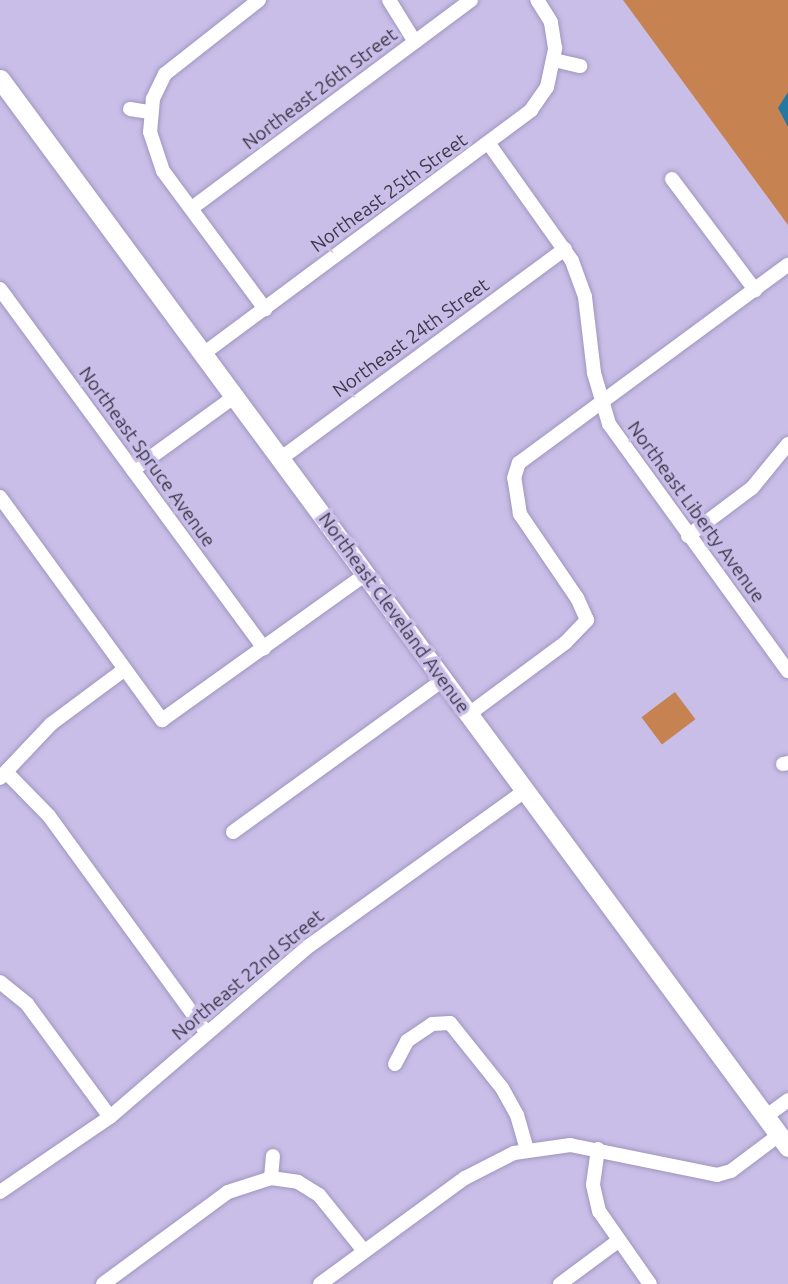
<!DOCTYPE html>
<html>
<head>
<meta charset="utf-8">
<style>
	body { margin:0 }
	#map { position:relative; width:788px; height:1284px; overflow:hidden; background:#c8bee8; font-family:Ubuntu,sans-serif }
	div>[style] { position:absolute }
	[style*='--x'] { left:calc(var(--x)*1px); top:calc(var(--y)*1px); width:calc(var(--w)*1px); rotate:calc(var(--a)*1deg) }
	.green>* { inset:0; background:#c68351; transform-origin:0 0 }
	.water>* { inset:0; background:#2478a4 }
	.roads { filter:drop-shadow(0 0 2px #9f95be) drop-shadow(0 0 2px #9f95be) }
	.street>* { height:14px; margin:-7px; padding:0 7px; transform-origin:7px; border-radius:7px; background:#fff }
	.secondary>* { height:19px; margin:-9.5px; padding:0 9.5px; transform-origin:9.5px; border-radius:9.5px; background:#fff }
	span { translate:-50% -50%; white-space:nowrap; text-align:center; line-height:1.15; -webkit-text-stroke:7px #c8bee8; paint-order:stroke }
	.street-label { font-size:19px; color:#3b3748 }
</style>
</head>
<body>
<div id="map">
	<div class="green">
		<div style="clip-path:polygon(623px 0,788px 0,788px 225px)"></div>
		<div style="left:675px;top:692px;width:34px;height:42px;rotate:53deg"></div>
	</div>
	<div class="water">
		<div style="clip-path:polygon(788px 92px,788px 127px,778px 108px)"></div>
	</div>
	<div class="roads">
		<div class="street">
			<div style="--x:259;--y:0;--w:120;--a:141.8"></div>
			<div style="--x:165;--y:74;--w:28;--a:116"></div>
			<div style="--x:153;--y:99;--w:33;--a:95"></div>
			<div style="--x:150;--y:132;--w:41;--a:71.6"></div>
			<div style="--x:163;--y:171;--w:172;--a:53.5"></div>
			<div style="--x:389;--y:0;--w:49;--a:58.2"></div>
			<div style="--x:554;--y:60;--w:27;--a:13"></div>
			<div style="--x:130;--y:109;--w:20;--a:9"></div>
			<div style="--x:489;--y:144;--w:143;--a:54.6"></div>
			<div style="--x:572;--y:261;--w:38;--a:70"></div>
			<div style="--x:585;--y:297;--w:77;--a:83.2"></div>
			<div style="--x:594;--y:373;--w:53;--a:73.6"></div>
			<div style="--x:609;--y:424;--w:305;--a:54.1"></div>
			<div style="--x:672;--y:179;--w:139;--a:53.2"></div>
			<div style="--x:192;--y:208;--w:348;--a:-36.7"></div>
			<div style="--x:0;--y:289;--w:446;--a:53.7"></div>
			<div style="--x:203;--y:354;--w:409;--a:-36.6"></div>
			<div style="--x:531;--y:110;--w:28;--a:-55"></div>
			<div style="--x:547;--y:87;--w:40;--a:-78"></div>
			<div style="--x:555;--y:48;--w:26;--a:-99"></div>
			<div style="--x:551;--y:22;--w:26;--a:-122"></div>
			<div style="--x:280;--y:459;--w:354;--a:-36.4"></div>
			<div style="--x:133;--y:470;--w:125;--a:-35.9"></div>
			<div style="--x:0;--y:497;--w:276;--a:54"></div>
			<div style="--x:162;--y:720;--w:251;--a:-35.6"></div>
			<div style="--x:688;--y:536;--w:80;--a:-36.9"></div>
			<div style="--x:752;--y:488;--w:57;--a:-50.7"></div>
			<div style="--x:469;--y:714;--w:119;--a:-36.5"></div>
			<div style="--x:565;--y:643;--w:32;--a:-46"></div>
			<div style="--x:587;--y:620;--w:24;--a:-114"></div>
			<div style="--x:577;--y:598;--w:102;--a:-124.2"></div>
			<div style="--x:520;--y:514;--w:36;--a:-99"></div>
			<div style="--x:514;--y:478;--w:16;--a:-72"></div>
			<div style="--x:519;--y:463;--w:334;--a:-36.4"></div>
			<div style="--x:783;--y:764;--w:5;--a:-11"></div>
			<div style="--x:7;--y:773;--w:60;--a:45.7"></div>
			<div style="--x:49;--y:816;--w:267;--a:54"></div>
			<div style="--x:0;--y:778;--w:74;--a:-46.6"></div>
			<div style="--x:51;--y:724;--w:92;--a:-36.6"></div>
			<div style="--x:233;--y:832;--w:259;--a:-35.9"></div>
			<div style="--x:0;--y:982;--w:35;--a:39"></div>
			<div style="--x:27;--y:1004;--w:140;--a:53.7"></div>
			<div style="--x:395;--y:1064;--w:26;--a:-62"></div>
			<div style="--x:407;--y:1041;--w:30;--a:-34"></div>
			<div style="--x:432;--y:1024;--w:18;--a:-3"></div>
			<div style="--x:450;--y:1023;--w:83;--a:51.3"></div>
			<div style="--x:502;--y:1088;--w:31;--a:61"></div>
			<div style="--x:517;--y:1115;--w:35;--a:74"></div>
			<div style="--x:765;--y:1117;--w:29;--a:-36"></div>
			<div style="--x:598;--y:1149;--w:36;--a:98"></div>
			<div style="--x:593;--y:1185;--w:27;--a:77"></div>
			<div style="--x:599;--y:1211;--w:89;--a:55.1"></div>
			<div style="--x:271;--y:1178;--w:22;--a:-85"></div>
			<div style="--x:0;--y:1192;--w:133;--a:-34.3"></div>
			<div style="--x:110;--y:1117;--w:262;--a:-40.7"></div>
			<div style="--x:309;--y:946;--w:266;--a:-35.7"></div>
			<div style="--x:103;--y:1284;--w:155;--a:-36.4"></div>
			<div style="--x:228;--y:1192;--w:45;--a:-18"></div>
			<div style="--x:271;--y:1178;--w:27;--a:8"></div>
			<div style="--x:298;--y:1182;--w:25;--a:32"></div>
			<div style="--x:319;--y:1195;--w:72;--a:51.2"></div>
			<div style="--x:320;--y:1284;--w:180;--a:-36.2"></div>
			<div style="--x:465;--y:1178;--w:55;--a:-27"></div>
			<div style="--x:514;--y:1153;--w:57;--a:-8.1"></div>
			<div style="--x:570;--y:1145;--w:150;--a:11.5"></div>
			<div style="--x:717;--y:1175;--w:15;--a:-16"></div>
			<div style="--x:731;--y:1171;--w:60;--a:-36.9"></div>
			<div style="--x:560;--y:1284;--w:72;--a:-36.6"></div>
		</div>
		<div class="secondary">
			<div style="--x:0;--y:79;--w:1327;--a:53.58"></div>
		</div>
	</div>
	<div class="street-label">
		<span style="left:320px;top:89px;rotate:-37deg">Northeast 26th Street</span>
		<span style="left:389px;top:193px;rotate:-36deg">Northeast 25th Street</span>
		<span style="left:411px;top:338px;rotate:-36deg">Northeast 24th Street</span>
		<span style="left:147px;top:457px;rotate:54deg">Northeast Spruce Avenue</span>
		<span style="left:696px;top:512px;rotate:54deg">Northeast Liberty Avenue</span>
		<span style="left:394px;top:613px;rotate:54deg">Northeast Cleveland Avenue</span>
		<span style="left:248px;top:975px;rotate:-40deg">Northeast 22nd Street</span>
	</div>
</div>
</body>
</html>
